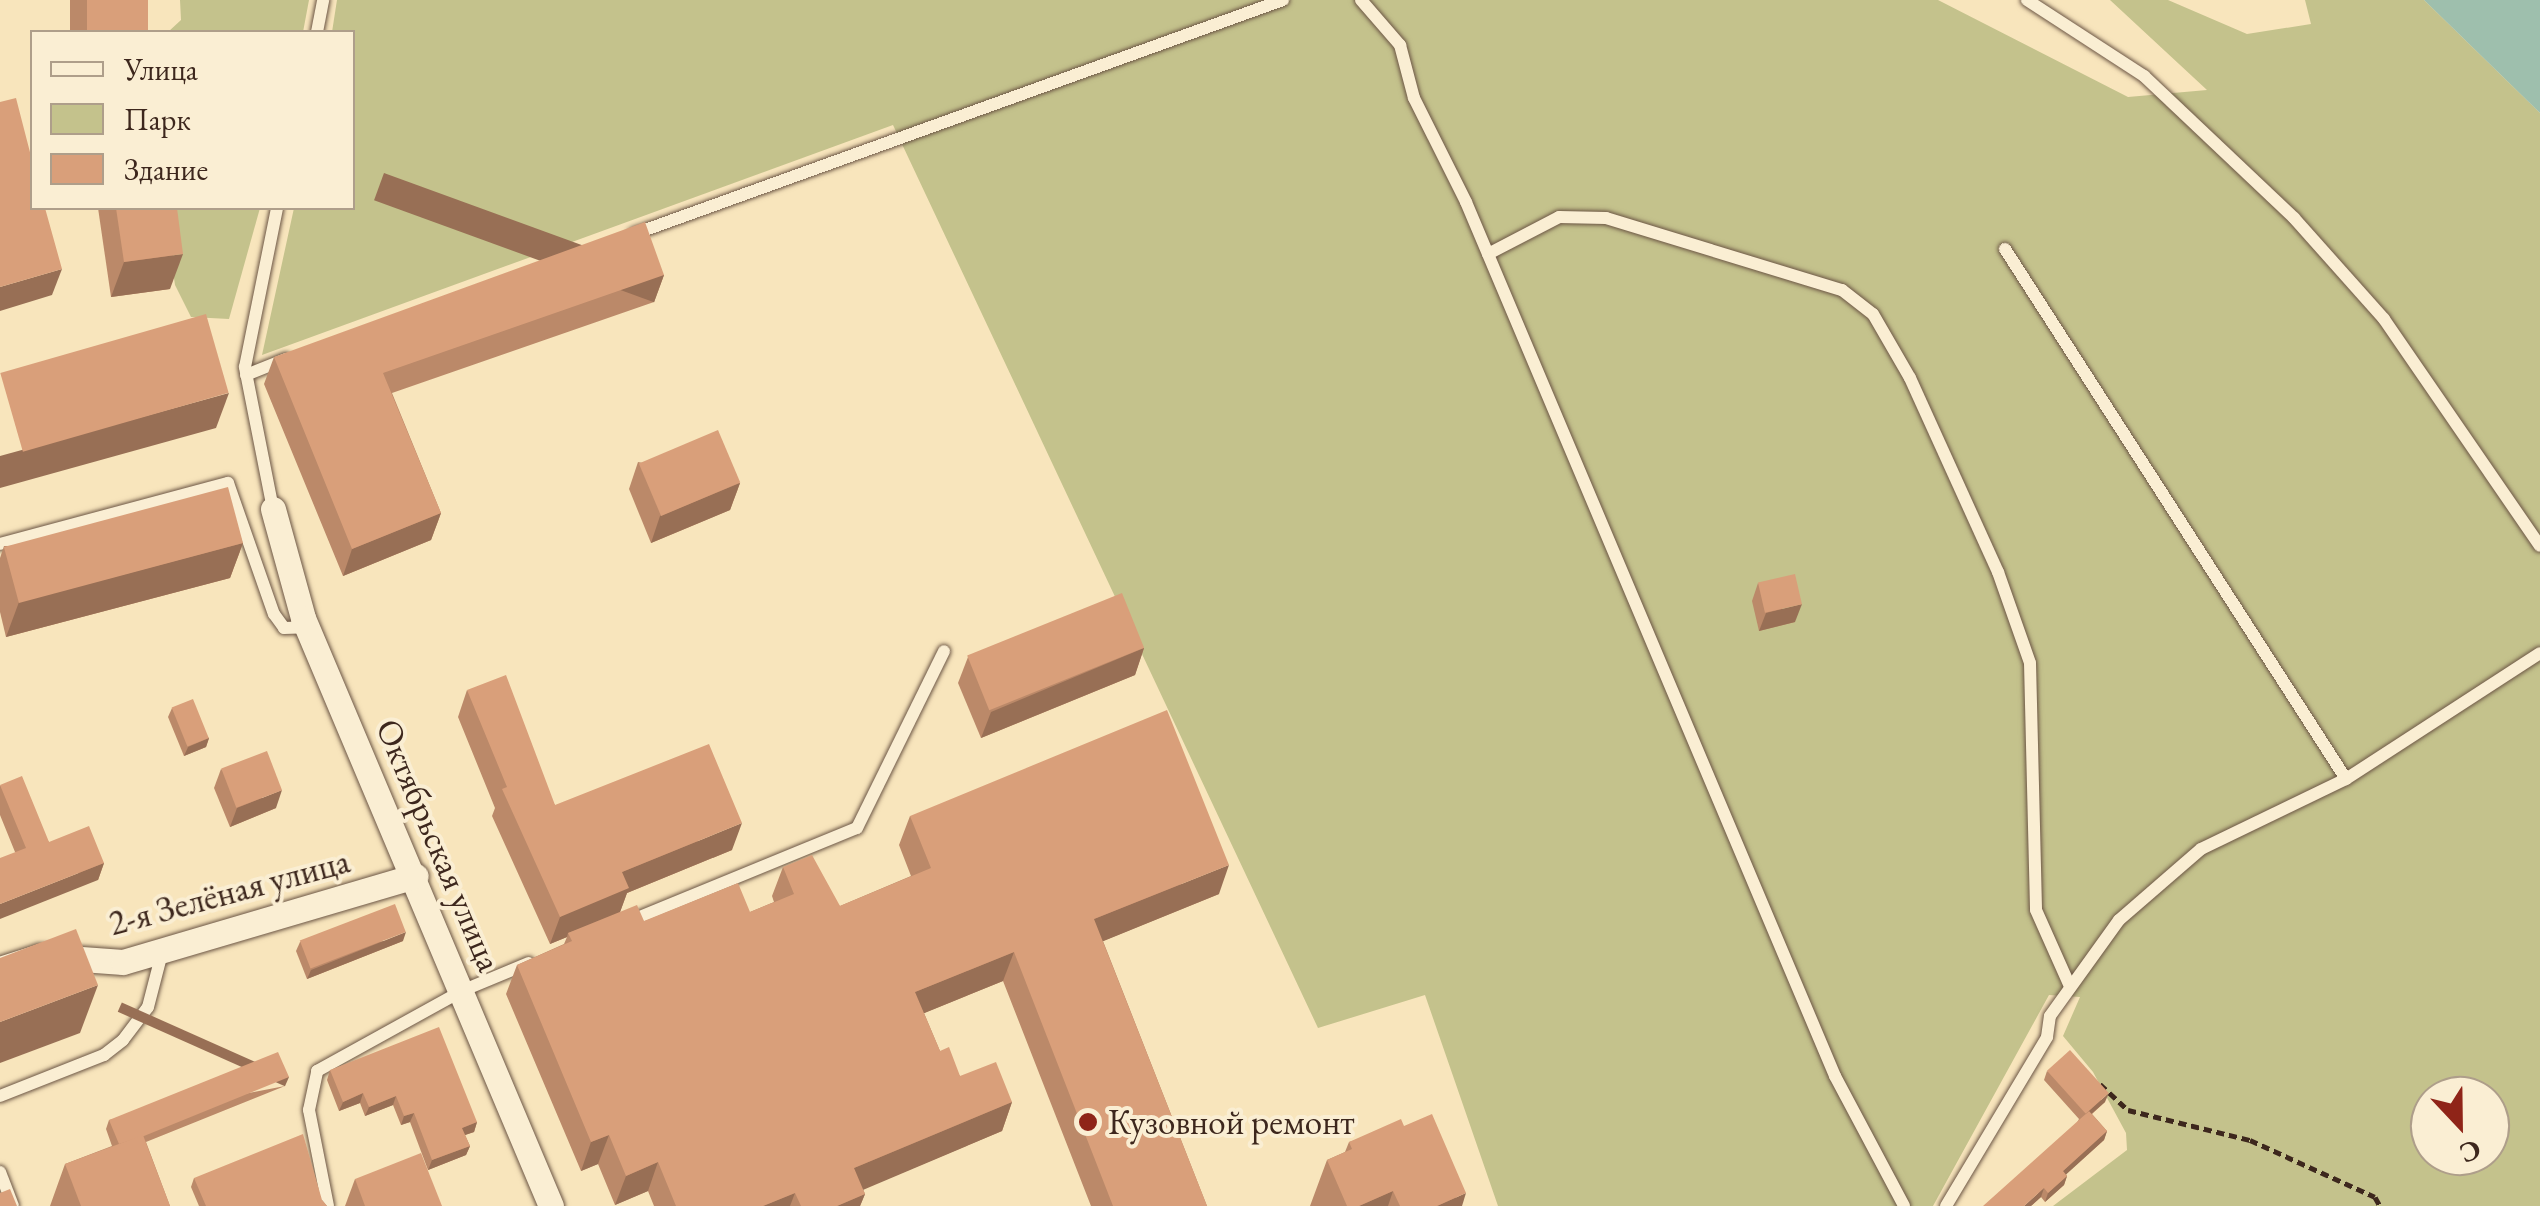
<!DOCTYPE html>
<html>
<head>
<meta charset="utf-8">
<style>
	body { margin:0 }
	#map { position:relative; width:2540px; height:1206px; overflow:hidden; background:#f8e5bc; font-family:"EB Garamond",serif }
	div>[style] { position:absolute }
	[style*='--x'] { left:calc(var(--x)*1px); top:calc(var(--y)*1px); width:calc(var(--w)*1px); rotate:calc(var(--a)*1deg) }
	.green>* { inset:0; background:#c4c28c }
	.water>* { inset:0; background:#9ebfad }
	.path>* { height:5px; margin-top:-2.5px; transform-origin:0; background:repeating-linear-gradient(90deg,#3d271d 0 8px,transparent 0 13px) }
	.roads { filter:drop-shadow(0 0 2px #6c5645) drop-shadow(0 0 2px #6c5645) }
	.lane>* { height:12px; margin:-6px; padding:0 6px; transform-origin:6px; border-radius:6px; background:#faeed3 }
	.street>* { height:25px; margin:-12.5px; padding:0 12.5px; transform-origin:12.5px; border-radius:12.5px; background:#faeed3 }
	.wall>* { inset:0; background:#bb8969; transform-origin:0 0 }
	.shaded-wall>* { inset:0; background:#986f55; transform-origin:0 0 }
	.building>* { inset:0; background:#d99f7a; transform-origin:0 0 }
	.dots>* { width:28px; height:28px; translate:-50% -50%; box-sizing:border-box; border:5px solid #faeed3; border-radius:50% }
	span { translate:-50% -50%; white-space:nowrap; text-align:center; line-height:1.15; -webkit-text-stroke:8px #faeed3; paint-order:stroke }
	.street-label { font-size:35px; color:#3d271d }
	.poi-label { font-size:35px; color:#3d271d }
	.left { translate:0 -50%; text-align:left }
	.legend { position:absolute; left:30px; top:30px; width:325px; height:180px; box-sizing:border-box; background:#faeed3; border:2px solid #ae9e8a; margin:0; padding:12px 18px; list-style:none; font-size:30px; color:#3d271d }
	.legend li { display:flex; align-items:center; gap:20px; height:50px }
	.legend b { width:50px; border:2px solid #ae9e8a }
	.north { position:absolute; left:2410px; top:1076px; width:100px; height:100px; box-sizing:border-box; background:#faeed3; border:2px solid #ae9e8a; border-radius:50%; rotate:158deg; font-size:28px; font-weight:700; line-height:40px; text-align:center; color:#3d271d }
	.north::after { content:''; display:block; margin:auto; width:35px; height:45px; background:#8f2418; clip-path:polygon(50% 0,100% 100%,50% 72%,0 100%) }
</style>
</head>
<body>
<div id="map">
	<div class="green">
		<div style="clip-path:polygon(180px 0,309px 0,303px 32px,168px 32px,181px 20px)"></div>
		<div style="clip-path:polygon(evenodd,337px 0,1938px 0,2128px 97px,2207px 90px,2110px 0,2168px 0,2247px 34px,2311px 24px,2305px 0,2424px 0,2540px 113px,2540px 1206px,2053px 1206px,2127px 1150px,2126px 1133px,2093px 1072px,2063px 1036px,2080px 997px,2049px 995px,1933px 1206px,1498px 1206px,1425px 995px,1318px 1028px,893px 125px,262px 355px,294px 208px,352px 208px,352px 32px,332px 32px,337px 0,2430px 1096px,2490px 1096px,2490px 1156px,2430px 1156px,2430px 1096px)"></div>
		<div style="clip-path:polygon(164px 208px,260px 208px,229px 319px,191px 317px,175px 285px)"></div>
	</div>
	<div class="water">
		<div style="clip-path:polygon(2424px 0,2540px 0,2540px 113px)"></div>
	</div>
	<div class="path">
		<div style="--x:2100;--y:1084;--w:38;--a:43"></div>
		<div style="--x:2128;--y:1110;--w:126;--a:13.8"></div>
		<div style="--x:2250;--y:1140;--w:137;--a:24.5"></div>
		<div style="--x:2375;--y:1197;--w:10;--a:61"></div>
	</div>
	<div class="roads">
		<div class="lane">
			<div style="--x:1361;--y:0;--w:60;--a:49.1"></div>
			<div style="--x:1400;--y:45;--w:55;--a:75.2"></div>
			<div style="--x:1414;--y:98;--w:116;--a:63.4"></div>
			<div style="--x:1466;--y:202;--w:949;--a:67.11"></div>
			<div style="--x:1835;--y:1076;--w:147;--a:62"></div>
			<div style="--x:2027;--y:0;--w:140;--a:33"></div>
			<div style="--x:2144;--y:76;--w:207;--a:43.4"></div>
			<div style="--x:2294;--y:218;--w:135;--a:48.3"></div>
			<div style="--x:2384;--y:319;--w:275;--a:55.5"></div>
			<div style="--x:317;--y:32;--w:33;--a:-79"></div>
			<div style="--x:634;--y:234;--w:690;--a:-19.83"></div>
			<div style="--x:2005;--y:249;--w:630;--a:57.24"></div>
			<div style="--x:1488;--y:254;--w:80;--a:-27.5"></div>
			<div style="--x:1559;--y:217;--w:47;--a:1.2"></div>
			<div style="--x:1606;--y:218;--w:247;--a:17"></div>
			<div style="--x:1842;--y:290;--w:39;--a:38"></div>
			<div style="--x:1873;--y:314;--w:74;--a:60"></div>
			<div style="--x:1910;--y:378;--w:213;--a:65.6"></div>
			<div style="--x:1998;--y:572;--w:96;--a:70.6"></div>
			<div style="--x:2030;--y:663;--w:247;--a:88.6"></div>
			<div style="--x:2036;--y:910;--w:81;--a:66"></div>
			<div style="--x:246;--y:375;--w:43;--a:-21.8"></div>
			<div style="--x:273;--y:509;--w:145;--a:-101.2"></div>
			<div style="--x:245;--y:367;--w:162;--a:-78.6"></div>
			<div style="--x:0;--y:544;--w:236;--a:-15"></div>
			<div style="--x:228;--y:483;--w:139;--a:70.7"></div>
			<div style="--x:274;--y:614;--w:17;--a:54"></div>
			<div style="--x:284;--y:628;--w:23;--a:-2"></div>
			<div style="--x:630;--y:921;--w:245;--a:-22.3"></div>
			<div style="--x:857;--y:828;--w:197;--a:-63.8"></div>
			<div style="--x:0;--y:1096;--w:112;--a:-21.5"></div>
			<div style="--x:104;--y:1055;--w:24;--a:-38"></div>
			<div style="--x:123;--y:1040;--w:41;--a:-52.9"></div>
			<div style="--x:148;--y:1007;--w:56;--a:-75.5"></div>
			<div style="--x:0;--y:1172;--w:36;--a:69"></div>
			<div style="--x:328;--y:1206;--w:98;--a:-101.2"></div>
			<div style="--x:309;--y:1110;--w:40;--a:-78"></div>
			<div style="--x:317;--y:1071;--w:168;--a:-28.9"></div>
			<div style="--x:464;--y:990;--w:70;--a:-22.6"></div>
			<div style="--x:1946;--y:1206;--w:197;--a:-59.1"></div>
			<div style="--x:2047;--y:1037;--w:21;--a:-82"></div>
			<div style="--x:2050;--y:1016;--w:118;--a:-54.3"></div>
			<div style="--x:2119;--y:920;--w:108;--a:-40.9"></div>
			<div style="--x:2201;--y:849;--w:161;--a:-25.8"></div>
			<div style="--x:2346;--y:779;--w:231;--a:-33"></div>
		</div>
		<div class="street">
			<div style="--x:273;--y:509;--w:113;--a:74.6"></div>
			<div style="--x:303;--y:618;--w:638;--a:67.13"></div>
			<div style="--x:0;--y:969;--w:42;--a:-18"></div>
			<div style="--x:40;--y:956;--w:83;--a:4.1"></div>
			<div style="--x:123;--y:962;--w:305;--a:-16.4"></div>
		</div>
	</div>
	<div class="wall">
		<div style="left:70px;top:0;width:78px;height:32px"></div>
		<div style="clip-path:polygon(98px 208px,177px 208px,170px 289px,111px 297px)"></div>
		<div style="clip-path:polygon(664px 275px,654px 302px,392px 393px,441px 513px,431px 540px,343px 576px,264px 384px,274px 357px)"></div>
		<div style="clip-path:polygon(638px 462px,740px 483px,730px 510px,651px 543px,629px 489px)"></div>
		<div style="clip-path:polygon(243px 543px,230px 578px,6px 637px,0 612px,0 558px,4px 546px)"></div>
		<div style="clip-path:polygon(1758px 583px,1795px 622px,1759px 631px,1752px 601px)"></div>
		<div style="clip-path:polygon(1144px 648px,1135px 675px,981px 738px,958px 683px,968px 657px)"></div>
		<div style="clip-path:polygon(467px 690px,555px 805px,732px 850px,627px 893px,620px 912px,644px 921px,750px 912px,774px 902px,772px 896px,783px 867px,840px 906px,911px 876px,899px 845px,910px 816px,1219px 894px,1103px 941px,1207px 1206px,1091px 1206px,1003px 981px,924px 1013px,940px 1051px,960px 1076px,1012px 1102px,1002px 1131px,863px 1189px,865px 1194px,860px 1206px,654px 1206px,648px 1191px,615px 1205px,598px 1164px,581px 1171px,506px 994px,517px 965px,564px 944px,567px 937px,550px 944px,492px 816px,495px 808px,458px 717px)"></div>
		<div style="clip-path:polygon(172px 708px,209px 738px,206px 747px,184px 756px,168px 717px)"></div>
		<div style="clip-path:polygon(221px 769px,276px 808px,230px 827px,214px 788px)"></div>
		<div style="clip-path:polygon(0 785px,49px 842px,104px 863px,98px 880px,15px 852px,0 815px)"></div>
		<div style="clip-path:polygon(403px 941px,307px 979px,296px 951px,300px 942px)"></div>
		<div style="clip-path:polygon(330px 1070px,477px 1122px,474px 1132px,465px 1135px,470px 1146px,466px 1155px,428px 1170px,410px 1122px,401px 1125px,393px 1105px,365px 1116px,360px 1103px,339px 1111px,327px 1080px)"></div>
		<div style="clip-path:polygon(2047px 1071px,2105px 1102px,2092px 1114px,2107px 1131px,2104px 1140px,2066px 1174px,2067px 1176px,2064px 1185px,2045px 1202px,2041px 1197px,2031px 1206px,2079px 1119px,2044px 1080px)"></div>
		<div style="clip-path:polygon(285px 1086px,146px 1142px,170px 1206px,50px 1206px,65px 1164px,112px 1146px,106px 1129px,109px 1120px)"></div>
		<div style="clip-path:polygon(1404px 1126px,1462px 1206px,1310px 1206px,1327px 1160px,1345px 1152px,1349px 1142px)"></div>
		<div style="clip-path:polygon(194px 1178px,322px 1200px,327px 1206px,199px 1206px,191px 1187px)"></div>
		<div style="clip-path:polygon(355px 1179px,442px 1206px,345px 1206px)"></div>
	</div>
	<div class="shaded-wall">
		<div style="clip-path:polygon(183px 254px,170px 289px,111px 297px,124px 262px)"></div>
		<div style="clip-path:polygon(62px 269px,52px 295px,0 311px,0 287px)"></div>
		<div style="left:664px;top:275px;width:29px;height:298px;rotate:110deg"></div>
		<div style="clip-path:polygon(229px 393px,216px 428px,0 488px,0 456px)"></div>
		<div style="clip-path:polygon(740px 483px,730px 510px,651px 543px,660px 516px)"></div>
		<div style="clip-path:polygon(441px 513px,431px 540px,343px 576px,352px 549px)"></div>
		<div style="clip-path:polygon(243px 543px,230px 578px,6px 637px,19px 602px)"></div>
		<div style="clip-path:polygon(1802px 604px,1795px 622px,1759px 631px,1766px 613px)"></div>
		<div style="clip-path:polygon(1144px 648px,1135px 675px,981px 738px,991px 712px)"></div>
		<div style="clip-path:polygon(209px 738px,206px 747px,184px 756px,188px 747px)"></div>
		<div style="clip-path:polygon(282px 790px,276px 808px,230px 827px,237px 808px)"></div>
		<div style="clip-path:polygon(742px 823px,732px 850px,627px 893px,619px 915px,568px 933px,567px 937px,550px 944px,560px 917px,622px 872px)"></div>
		<div style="clip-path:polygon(104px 863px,98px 880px,0 919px,0 904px)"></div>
		<div style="clip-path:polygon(1229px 865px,1219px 894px,1084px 949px,1094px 919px)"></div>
		<div style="clip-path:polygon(406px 932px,403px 941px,307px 979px,311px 970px)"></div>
		<div style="clip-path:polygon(1014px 952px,1003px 981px,905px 1021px,915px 992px)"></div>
		<div style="clip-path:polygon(98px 985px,80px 1033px,0 1063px,0 1022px)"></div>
		<div style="left:289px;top:1077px;width:10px;height:183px;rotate:114deg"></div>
		<div style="clip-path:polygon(363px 1093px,360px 1103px,339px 1111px,343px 1102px)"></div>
		<div style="clip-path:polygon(2109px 1093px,2105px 1102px,2082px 1122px,2086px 1113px)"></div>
		<div style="clip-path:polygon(396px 1096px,393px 1105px,365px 1116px,369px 1107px)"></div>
		<div style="clip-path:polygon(1012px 1102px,1002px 1131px,844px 1198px,854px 1168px)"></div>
		<div style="clip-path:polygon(414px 1113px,410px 1122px,401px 1125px,404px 1116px)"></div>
		<div style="clip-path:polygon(477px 1122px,474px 1132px,459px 1137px,462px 1128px)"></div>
		<div style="clip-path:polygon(2107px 1131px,2104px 1140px,2060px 1180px,2063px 1171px)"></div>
		<div style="clip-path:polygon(609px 1135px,598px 1164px,581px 1171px,591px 1142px)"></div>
		<div style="clip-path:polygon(470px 1146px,466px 1155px,428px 1170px,432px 1160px)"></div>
		<div style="clip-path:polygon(658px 1162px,648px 1191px,615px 1205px,626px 1176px)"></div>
		<div style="clip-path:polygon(2067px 1176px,2064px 1185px,2045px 1202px,2048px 1193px)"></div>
		<div style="clip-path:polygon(2044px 1188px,2041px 1197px,2031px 1206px,2024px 1206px)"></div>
		<div style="clip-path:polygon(1393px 1191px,1388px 1206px,1359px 1206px)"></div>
		<div style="clip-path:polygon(795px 1193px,790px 1206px,763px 1206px)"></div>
		<div style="clip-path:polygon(1466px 1193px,1462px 1206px,1437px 1206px)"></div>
		<div style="clip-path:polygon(865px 1194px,860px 1206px,837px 1206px)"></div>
	</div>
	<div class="building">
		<div style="left:87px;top:0;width:61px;height:32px"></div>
		<div style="clip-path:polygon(16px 98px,32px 160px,32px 208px,45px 208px,62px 269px,0 287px,0 102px)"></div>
		<div style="clip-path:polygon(116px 208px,177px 208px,183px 254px,124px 262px)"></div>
		<div style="clip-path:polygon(645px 222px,664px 275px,383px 373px,441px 513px,352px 549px,274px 357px)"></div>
		<div style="left:206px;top:314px;width:82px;height:214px;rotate:74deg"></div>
		<div style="left:718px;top:430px;width:57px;height:86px;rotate:67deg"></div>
		<div style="left:228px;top:487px;width:58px;height:232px;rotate:75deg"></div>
		<div style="left:1795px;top:574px;width:31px;height:38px;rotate:77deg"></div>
		<div style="left:1122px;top:593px;width:59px;height:167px;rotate:68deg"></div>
		<div style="clip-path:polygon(506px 675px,555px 805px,709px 744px,742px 823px,622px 872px,629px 888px,560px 917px,502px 789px,507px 787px,467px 690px)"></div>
		<div style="left:193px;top:699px;width:42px;height:23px;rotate:68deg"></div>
		<div style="clip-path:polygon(1167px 710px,1229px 865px,1094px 919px,1207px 1206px,1113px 1206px,1014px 952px,915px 992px,940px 1051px,949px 1047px,960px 1076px,996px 1062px,1012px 1102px,854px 1168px,865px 1194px,837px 1206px,801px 1206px,795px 1193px,763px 1206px,676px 1206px,658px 1162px,626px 1176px,609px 1135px,591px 1142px,517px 965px,572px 941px,568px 933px,637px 905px,644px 921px,738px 883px,750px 912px,794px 894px,783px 867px,812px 855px,840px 906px,931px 868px,910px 816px)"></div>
		<div style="left:267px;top:751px;width:42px;height:49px;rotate:69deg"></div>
		<div style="clip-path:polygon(22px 776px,49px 842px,89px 826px,104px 863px,0 904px,0 858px,26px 848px,0 785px)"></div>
		<div style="left:395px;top:904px;width:30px;height:102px;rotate:69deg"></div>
		<div style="clip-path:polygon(76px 929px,98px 985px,0 1022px,0 958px)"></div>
		<div style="clip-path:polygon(439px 1027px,477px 1122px,462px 1128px,470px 1146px,432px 1160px,414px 1113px,404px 1116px,396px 1096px,369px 1107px,363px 1093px,343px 1102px,330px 1070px)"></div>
		<div style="left:2070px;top:1050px;width:58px;height:31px;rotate:48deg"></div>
		<div style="clip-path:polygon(278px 1052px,289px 1077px,144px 1136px,119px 1144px,109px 1120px)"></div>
		<div style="clip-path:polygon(2089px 1111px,2107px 1131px,2063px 1171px,2067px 1176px,2048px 1193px,2044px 1188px,2024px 1206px,1983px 1206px)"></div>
		<div style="clip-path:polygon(1432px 1114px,1466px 1193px,1437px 1206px,1400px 1206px,1393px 1191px,1359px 1206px,1347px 1206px,1327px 1160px,1352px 1149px,1349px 1142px,1401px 1119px,1404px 1126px)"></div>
		<div style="clip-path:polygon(303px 1134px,322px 1200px,327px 1206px,206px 1206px,194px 1178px)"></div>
		<div style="clip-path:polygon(143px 1135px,170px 1206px,81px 1206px,65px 1164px)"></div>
		<div style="clip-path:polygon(421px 1153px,442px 1206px,365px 1206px,355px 1179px)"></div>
		<div style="clip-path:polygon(10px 1189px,17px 1206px,0 1206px,0 1193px)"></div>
	</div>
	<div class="dots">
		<div style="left:1088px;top:1122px;background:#8f2418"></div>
	</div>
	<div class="street-label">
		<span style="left:439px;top:845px;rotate:67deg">Октябрьская улица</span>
		<span style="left:229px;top:892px;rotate:-15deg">2-я Зелёная улица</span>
	</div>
	<div class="poi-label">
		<span class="left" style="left:1108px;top:1122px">Кузовной ремонт</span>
	</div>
	<ul class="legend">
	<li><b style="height:12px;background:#faeed3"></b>Улица</li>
	<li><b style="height:28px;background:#c4c28c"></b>Парк</li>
	<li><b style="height:28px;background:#d99f7a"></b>Здание</li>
	</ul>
	<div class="north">С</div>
</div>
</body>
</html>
